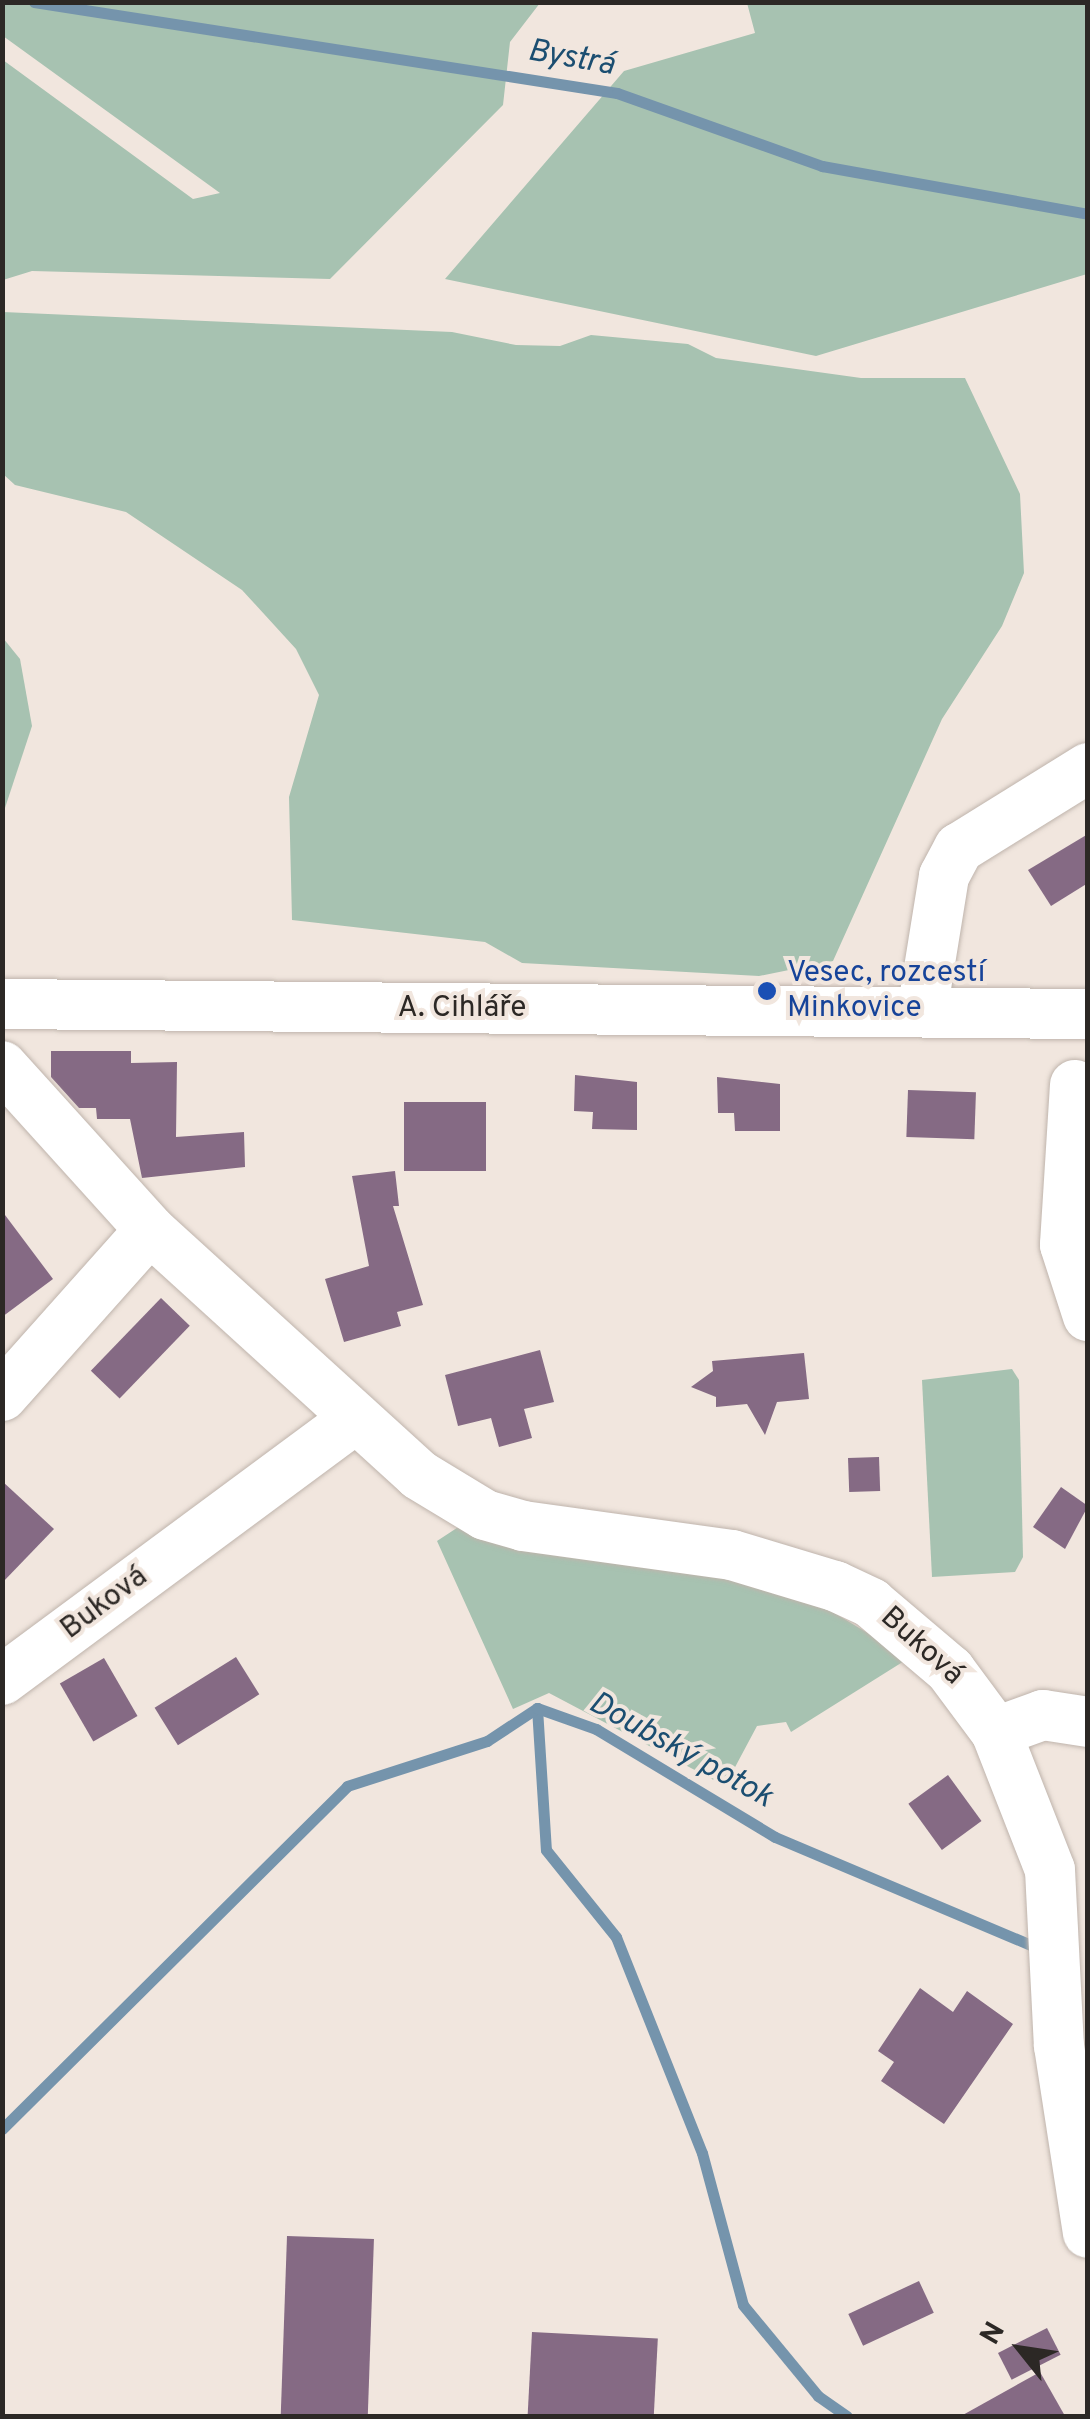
<!DOCTYPE html>
<html>
<head>
<meta charset="utf-8">
<style>
	body { margin:0 }
	#map { position:relative; width:1090px; height:2419px; overflow:hidden; background:#f1e6de; font-family:Overpass,sans-serif }
	div>[style] { position:absolute }
	[style*='--x'] { left:calc(var(--x)*1px); top:calc(var(--y)*1px); width:calc(var(--w)*1px); rotate:calc(var(--a)*1deg) }
	.green>* { inset:0; background:#a7c2b1 }
	.stream>* { height:11px; margin:-5.5px; padding:0 5.5px; transform-origin:5.5px; border-radius:5.5px; background:#7594ac }
	.building>* { inset:0; background:#856a84; transform-origin:0 0 }
	.roads { filter:drop-shadow(0 0 2px #bfb4ac) drop-shadow(0 0 2px #bfb4ac) }
	.minor>* { height:50px; margin:-25px; padding:0 25px; transform-origin:25px; border-radius:25px; background:#fff }
	.dots>* { width:28px; height:28px; translate:-50% -50%; box-sizing:border-box; border:5px solid #f1e6de; border-radius:50% }
	span { translate:-50% -50%; white-space:nowrap; text-align:center; line-height:1.15; -webkit-text-stroke:8px #f1e6de; paint-order:stroke }
	.transit-label { font-size:30px; color:#164399 }
	.left { translate:0 -50%; text-align:left }
	.street-label { font-size:30px; color:#2c2825 }
	.water-label { font-size:32px; color:#1b4e71; font-style:italic }
	.frame { position:absolute; inset:0; border:5px solid #2c2825; pointer-events:none }
	.north { position:absolute; left:970px; top:2299px; width:100px; height:100px; -webkit-text-stroke:8px #f1e6de; paint-order:stroke; rotate:300deg; font-size:28px; font-weight:700; line-height:40px; text-align:center; color:#2c2825 }
	.north::after { content:''; display:block; margin:auto; width:35px; height:45px; background:#2c2825; clip-path:polygon(50% 0,100% 100%,50% 72%,0 100%) }
</style>
</head>
<body>
<div id="map">
	<div class="green">
		<div style="clip-path:polygon(3px 2px,540px 2px,540px 3px,510px 42px,503px 105px,330px 279px,32px 271px,3px 280px,3px 60px,193px 199px,220px 193px,3px 36px)"></div>
		<div style="clip-path:polygon(747px 3px,1087px 3px,1087px 274px,816px 356px,445px 279px,624px 71px,755px 33px)"></div>
		<div style="clip-path:polygon(3px 312px,452px 332px,516px 345px,560px 346px,591px 335px,688px 344px,716px 358px,861px 378px,965px 378px,1020px 494px,1024px 573px,1002px 626px,942px 719px,833px 961px,759px 976px,522px 963px,485px 942px,292px 920px,289px 797px,319px 695px,296px 649px,242px 590px,126px 512px,15px 485px,3px 474px)"></div>
		<div style="clip-path:polygon(3px 638px,20px 659px,32px 726px,3px 814px)"></div>
		<div style="clip-path:polygon(1012px 1369px,1019px 1380px,1023px 1557px,1015px 1572px,932px 1577px,922px 1380px)"></div>
		<div style="clip-path:polygon(466px 1522px,798px 1591px,909px 1658px,791px 1732px,786px 1722px,757px 1726px,725px 1786px,549px 1693px,513px 1709px,437px 1541px)"></div>
	</div>
	<div class="stream">
		<div style="--x:34;--y:2;--w:590;--a:8.87"></div>
		<div style="--x:617;--y:93;--w:218;--a:19.6"></div>
		<div style="--x:822;--y:166;--w:270;--a:10.2"></div>
		<div style="--x:537;--y:1708;--w:142;--a:86.4"></div>
		<div style="--x:546;--y:1850;--w:112;--a:51.2"></div>
		<div style="--x:616;--y:1937;--w:232;--a:68.3"></div>
		<div style="--x:702;--y:2153;--w:157;--a:74.9"></div>
		<div style="--x:743;--y:2305;--w:118;--a:50.5"></div>
		<div style="--x:818;--y:2396;--w:35;--a:35"></div>
		<div style="--x:2;--y:2129;--w:486;--a:-44.8"></div>
		<div style="--x:347;--y:1786;--w:147;--a:-17.8"></div>
		<div style="--x:487;--y:1741;--w:60;--a:-33.4"></div>
		<div style="--x:537;--y:1708;--w:63;--a:19.6"></div>
		<div style="--x:596;--y:1729;--w:209;--a:31.1"></div>
		<div style="--x:775;--y:1837;--w:290;--a:22.9"></div>
	</div>
	<div class="building">
		<div style="clip-path:polygon(1088px 834px,1088px 883px,1051px 906px,1028px 870px)"></div>
		<div style="clip-path:polygon(51px 1051px,131px 1051px,131px 1063px,177px 1062px,176px 1137px,244px 1132px,245px 1167px,142px 1178px,130px 1119px,97px 1119px,96px 1108px,79px 1108px,51px 1077px)"></div>
		<div style="clip-path:polygon(575px 1075px,637px 1082px,637px 1130px,592px 1129px,593px 1112px,574px 1111px)"></div>
		<div style="clip-path:polygon(717px 1077px,780px 1084px,780px 1131px,735px 1131px,734px 1113px,718px 1113px)"></div>
		<div style="left:908px;top:1090px;width:68px;height:47px;rotate:2deg"></div>
		<div style="left:404px;top:1102px;width:82px;height:69px"></div>
		<div style="clip-path:polygon(395px 1171px,399px 1206px,393px 1206px,423px 1305px,397px 1312px,401px 1326px,344px 1342px,325px 1279px,369px 1266px,352px 1176px)"></div>
		<div style="clip-path:polygon(2px 1211px,53px 1279px,2px 1317px)"></div>
		<div style="left:161px;top:1298px;width:40px;height:101px;rotate:44deg"></div>
		<div style="clip-path:polygon(540px 1350px,554px 1402px,524px 1409px,532px 1438px,499px 1447px,491px 1418px,458px 1426px,445px 1375px)"></div>
		<div style="clip-path:polygon(804px 1353px,809px 1399px,777px 1402px,765px 1435px,747px 1404px,716px 1407px,716px 1397px,691px 1387px,713px 1371px,712px 1361px)"></div>
		<div style="left:879px;top:1457px;width:34px;height:31px;rotate:88deg"></div>
		<div style="clip-path:polygon(2px 1481px,54px 1529px,2px 1583px)"></div>
		<div style="clip-path:polygon(1061px 1487px,1088px 1506px,1065px 1549px,1033px 1527px)"></div>
		<div style="left:236px;top:1657px;width:44px;height:96px;rotate:58deg"></div>
		<div style="left:104px;top:1658px;width:67px;height:51px;rotate:60deg"></div>
		<div style="left:948px;top:1775px;width:57px;height:49px;rotate:54deg"></div>
		<div style="clip-path:polygon(920px 1988px,953px 2012px,967px 1991px,1013px 2024px,944px 2124px,881px 2081px,894px 2062px,878px 2051px)"></div>
		<div style="left:287px;top:2236px;width:87px;height:180px;rotate:2deg"></div>
		<div style="left:919px;top:2281px;width:35px;height:78px;rotate:65deg"></div>
		<div style="left:1047px;top:2328px;width:30px;height:55px;rotate:63deg"></div>
		<div style="left:532px;top:2332px;width:126px;height:84px;rotate:3deg"></div>
		<div style="clip-path:polygon(1040px 2372px,1065px 2416px,961px 2416px)"></div>
	</div>
	<div class="roads">
		<div class="minor">
			<div style="--x:2;--y:1004;--w:1086;--a:0.53"></div>
			<div style="--x:922;--y:1012;--w:138;--a:-80.8"></div>
			<div style="--x:944;--y:876;--w:32;--a:-62"></div>
			<div style="--x:959;--y:848;--w:152;--a:-31.8"></div>
			<div style="--x:2;--y:1066;--w:221;--a:47.9"></div>
			<div style="--x:150;--y:1230;--w:364;--a:42.3"></div>
			<div style="--x:419;--y:1475;--w:77;--a:31.2"></div>
			<div style="--x:485;--y:1515;--w:40;--a:16"></div>
			<div style="--x:523;--y:1526;--w:211;--a:7.9"></div>
			<div style="--x:732;--y:1555;--w:108;--a:16.8"></div>
			<div style="--x:835;--y:1586;--w:40;--a:25"></div>
			<div style="--x:871;--y:1603;--w:104;--a:40.3"></div>
			<div style="--x:950;--y:1670;--w:77;--a:53.4"></div>
			<div style="--x:996;--y:1732;--w:148;--a:68.6"></div>
			<div style="--x:1050;--y:1870;--w:176;--a:87.1"></div>
			<div style="--x:1059;--y:2046;--w:189;--a:81.2"></div>
			<div style="--x:1075;--y:1085;--w:160;--a:93.6"></div>
			<div style="--x:1065;--y:1245;--w:75;--a:72.1"></div>
			<div style="--x:2;--y:1396;--w:222;--a:-48.3"></div>
			<div style="--x:2;--y:1680;--w:435;--a:-36.5"></div>
			<div style="--x:996;--y:1732;--w:50;--a:-19.9"></div>
			<div style="--x:1043;--y:1715;--w:46;--a:8.8"></div>
		</div>
	</div>
	<div class="dots">
		<div style="left:767px;top:991px;background:#1a4fb4"></div>
	</div>
	<div class="transit-label">
		<span class="left" style="left:787px;top:991px">Vesec, rozcestí<br>Minkovice</span>
	</div>
	<div class="street-label">
		<span style="left:462px;top:1009px">A. Cihláře</span>
		<span style="left:105px;top:1604px;rotate:-37deg">Buková</span>
		<span style="left:921px;top:1647px;rotate:42deg">Buková</span>
	</div>
	<div class="water-label">
		<span style="left:571px;top:59px;rotate:10deg">Bystrá</span>
		<span style="left:680px;top:1751px;rotate:29deg">Doubský potok</span>
	</div>
	<div class="frame"></div>
	<div class="north">N</div>
</div>
</body>
</html>
